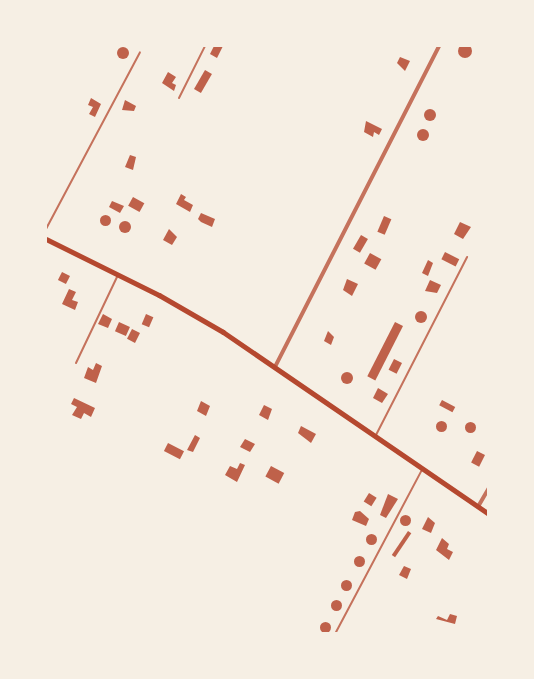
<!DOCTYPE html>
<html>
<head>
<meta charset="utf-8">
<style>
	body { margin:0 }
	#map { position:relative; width:534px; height:679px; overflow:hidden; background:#f6efe4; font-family:Helvetica,sans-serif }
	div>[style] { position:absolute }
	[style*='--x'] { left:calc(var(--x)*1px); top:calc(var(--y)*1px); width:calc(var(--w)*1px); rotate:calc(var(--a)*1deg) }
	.building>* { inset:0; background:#bf614a; transform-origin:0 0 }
	.round { border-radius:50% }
	.service>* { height:2px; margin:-1px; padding:0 1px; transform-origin:1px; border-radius:1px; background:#c5725c }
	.minor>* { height:3.5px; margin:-1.75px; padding:0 1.75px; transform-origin:1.75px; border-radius:1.75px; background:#c5725c }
	.secondary>* { height:5px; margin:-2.5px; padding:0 2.5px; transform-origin:2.5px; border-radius:2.5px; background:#b5482f }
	span { translate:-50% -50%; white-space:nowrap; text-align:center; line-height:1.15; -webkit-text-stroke:7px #f6efe4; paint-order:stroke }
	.frame { position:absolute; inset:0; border:47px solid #f6efe4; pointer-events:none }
</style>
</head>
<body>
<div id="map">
	<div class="building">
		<div class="round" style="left:458px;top:44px;width:14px;height:14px"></div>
		<div style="clip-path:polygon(214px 46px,223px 46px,217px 58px,210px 54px)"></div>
		<div class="round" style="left:117px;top:47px;width:12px;height:12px"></div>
		<div style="clip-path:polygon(400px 57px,410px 61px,405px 71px,397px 63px)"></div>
		<div style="left:205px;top:70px;width:8px;height:22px;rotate:30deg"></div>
		<div style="clip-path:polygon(168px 72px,176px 77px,172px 83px,176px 85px,174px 91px,162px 83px)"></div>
		<div style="clip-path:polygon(91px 98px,101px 104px,95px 117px,89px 114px,93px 107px,88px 105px)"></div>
		<div style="clip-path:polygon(125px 100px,136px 106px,134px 111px,122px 110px)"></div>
		<div class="round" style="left:424px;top:109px;width:12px;height:12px"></div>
		<div style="clip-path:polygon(366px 121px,382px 129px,379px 135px,374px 132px,373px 137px,364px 132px)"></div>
		<div class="round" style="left:417px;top:129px;width:12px;height:12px"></div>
		<div style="clip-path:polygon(130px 155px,136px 157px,133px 170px,125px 167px)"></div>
		<div style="clip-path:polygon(181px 194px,186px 197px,184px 200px,193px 205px,190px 212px,176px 204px)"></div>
		<div style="left:133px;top:197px;width:13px;height:10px;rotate:29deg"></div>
		<div style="clip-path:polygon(112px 201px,124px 206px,120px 213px,109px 207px)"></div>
		<div style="clip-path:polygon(201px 213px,215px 219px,212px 227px,201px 222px,198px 219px)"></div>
		<div class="round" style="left:99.5px;top:214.5px;width:11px;height:11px"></div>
		<div style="left:384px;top:216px;width:8px;height:17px;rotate:23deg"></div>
		<div class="round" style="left:119px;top:221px;width:12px;height:12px"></div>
		<div style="clip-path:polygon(460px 222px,471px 227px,463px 239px,454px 234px)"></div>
		<div style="clip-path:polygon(169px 229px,177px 237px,172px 245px,163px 240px)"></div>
		<div style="left:361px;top:235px;width:8px;height:16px;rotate:30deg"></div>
		<div style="left:445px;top:252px;width:16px;height:8px;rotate:27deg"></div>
		<div style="left:370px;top:253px;width:13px;height:12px;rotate:29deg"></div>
		<div style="clip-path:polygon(428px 260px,433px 263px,428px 276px,422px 273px)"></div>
		<div style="left:62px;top:272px;width:9px;height:9px;rotate:27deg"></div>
		<div style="clip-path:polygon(347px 279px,358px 284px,352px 296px,343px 290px)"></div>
		<div style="clip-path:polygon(430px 280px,441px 285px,437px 293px,425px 291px)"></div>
		<div style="clip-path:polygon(69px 289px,76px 292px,72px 300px,78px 302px,75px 310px,62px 304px)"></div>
		<div class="round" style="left:415px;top:311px;width:12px;height:12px"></div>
		<div style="clip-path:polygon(103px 314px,112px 319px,108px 328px,98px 324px)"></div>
		<div style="left:146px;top:314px;width:8px;height:11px;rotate:23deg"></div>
		<div style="left:119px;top:322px;width:12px;height:10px;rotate:24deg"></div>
		<div style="left:395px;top:322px;width:9px;height:61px;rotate:27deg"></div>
		<div style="left:132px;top:329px;width:9px;height:11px;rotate:27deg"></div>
		<div style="clip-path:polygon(328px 331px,334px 337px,331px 345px,324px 341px)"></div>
		<div style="left:394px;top:359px;width:9px;height:12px;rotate:27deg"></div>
		<div style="clip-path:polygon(96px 363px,102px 366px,96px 383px,84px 378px,88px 367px,93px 370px)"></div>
		<div class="round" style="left:341px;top:372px;width:12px;height:12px"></div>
		<div style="clip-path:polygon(378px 388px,388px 394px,382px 403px,373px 398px)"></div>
		<div style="clip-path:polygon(74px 398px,95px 408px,91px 417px,84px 413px,81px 419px,72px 415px,77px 407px,71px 404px)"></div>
		<div style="left:442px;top:400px;width:15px;height:6px;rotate:28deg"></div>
		<div style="clip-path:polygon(201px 401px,210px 406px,206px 416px,197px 411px)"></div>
		<div style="clip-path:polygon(264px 405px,272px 409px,268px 420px,259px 415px)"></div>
		<div class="round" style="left:435.5px;top:420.5px;width:11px;height:11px"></div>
		<div class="round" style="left:464.5px;top:421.5px;width:11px;height:11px"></div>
		<div style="clip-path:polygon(301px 426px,316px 434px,311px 443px,298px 433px)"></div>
		<div style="clip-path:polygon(195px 435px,200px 438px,193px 452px,187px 450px)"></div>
		<div style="clip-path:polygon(245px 439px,255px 444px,250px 452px,240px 447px)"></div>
		<div style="left:168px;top:443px;width:18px;height:9px;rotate:27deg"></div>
		<div style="left:477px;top:451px;width:9px;height:13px;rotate:27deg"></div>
		<div style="clip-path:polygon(240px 463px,245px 465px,237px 482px,225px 475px,230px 466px,237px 469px)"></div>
		<div style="left:271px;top:466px;width:15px;height:12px;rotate:28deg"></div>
		<div style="left:369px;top:493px;width:9px;height:10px;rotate:32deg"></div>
		<div style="clip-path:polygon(388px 494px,398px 499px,386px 518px,380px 515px)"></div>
		<div style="clip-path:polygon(360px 511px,369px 519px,366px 526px,352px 520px,355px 512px)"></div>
		<div class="round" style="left:399.5px;top:514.5px;width:11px;height:11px"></div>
		<div style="clip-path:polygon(428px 517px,435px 523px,431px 533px,422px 529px)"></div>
		<div style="left:408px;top:531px;width:4px;height:29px;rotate:34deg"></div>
		<div class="round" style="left:365.5px;top:533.5px;width:11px;height:11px"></div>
		<div style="clip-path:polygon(442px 538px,449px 544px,447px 549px,453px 552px,449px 560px,436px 550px)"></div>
		<div class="round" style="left:353.5px;top:555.5px;width:11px;height:11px"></div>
		<div style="clip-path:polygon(404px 566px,411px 569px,407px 579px,399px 575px)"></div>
		<div class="round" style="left:340.5px;top:579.5px;width:11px;height:11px"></div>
		<div class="round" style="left:330.5px;top:599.5px;width:11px;height:11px"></div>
		<div style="clip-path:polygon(450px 614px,457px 616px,455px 624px,436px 619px,438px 616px,447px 620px)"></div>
		<div class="round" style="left:319.5px;top:621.5px;width:11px;height:11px"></div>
	</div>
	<div class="service">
		<div style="--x:179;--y:98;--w:58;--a:-63.4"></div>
		<div style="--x:46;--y:229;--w:200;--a:-62"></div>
		<div style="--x:76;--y:363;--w:98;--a:-64.5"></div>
		<div style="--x:376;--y:435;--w:200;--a:-62.9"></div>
		<div style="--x:335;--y:634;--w:186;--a:-62.1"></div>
	</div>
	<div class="minor">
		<div style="--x:275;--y:367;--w:360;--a:-62.9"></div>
		<div style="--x:478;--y:507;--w:22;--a:-60"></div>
	</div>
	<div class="secondary">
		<div style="--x:46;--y:239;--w:126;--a:26.4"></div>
		<div style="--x:159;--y:295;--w:74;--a:30"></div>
		<div style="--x:223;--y:332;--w:322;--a:34.4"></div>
	</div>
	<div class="frame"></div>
</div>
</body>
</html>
